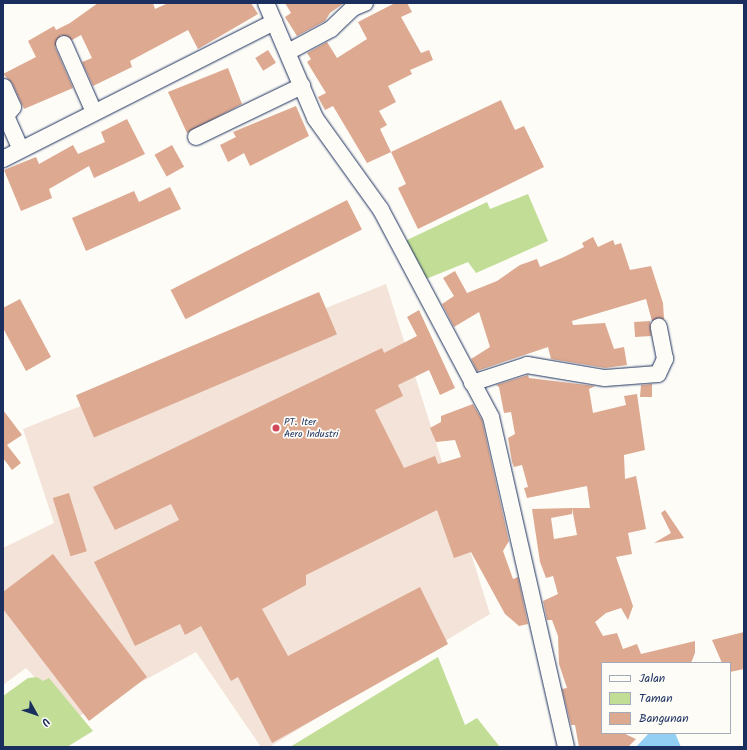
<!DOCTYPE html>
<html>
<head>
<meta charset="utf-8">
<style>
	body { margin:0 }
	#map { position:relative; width:747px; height:750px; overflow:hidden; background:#fdfcf7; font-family:Kalam,sans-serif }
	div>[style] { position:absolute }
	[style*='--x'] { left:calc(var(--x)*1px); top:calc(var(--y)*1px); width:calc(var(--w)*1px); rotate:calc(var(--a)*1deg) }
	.built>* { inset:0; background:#f3e3d8 }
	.green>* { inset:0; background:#c2de96 }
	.water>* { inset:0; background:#93cff3 }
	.building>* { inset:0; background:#dda991; transform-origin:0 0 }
	.roads { filter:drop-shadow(0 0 1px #1b2f5e) drop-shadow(0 0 1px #1b2f5e) }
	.minor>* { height:16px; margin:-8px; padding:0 8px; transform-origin:8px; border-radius:8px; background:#fdfcf7 }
	.dots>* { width:11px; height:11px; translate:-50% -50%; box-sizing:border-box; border:2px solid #fdfcf7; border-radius:50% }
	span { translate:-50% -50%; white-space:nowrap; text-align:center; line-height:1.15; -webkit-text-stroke:3.5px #fdfcf7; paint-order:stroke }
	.poi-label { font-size:10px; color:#1b2f5e }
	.left { translate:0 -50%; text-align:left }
	.frame { position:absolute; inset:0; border:4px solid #1b2f5e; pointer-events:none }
	.legend { position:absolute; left:601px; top:662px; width:130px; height:72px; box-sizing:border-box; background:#fdfcf7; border:1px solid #a3aaba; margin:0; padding:5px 7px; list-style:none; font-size:12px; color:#1b2f5e }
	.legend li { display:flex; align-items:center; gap:8px; height:20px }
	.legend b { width:20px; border:1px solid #a3aaba }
	.north { position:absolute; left:16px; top:694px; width:40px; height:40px; -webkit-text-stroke:3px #fdfcf7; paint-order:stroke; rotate:130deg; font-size:11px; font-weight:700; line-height:16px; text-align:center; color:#1b2f5e }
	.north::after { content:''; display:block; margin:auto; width:14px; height:18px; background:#1b2f5e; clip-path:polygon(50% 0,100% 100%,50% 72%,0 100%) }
</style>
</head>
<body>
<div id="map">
	<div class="built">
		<div style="clip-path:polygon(386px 284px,490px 614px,269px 747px,261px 747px,196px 652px,74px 719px,26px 668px,3px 685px,3px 548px,54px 523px,23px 429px)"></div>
	</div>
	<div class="green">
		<div style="clip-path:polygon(528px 194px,548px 241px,476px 273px,468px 262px,426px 279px,405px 241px,487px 202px,490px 209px)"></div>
		<div style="clip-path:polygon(438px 657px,465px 725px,477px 718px,500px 747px,290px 747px)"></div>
		<div style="clip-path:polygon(37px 677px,43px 681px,49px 678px,93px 731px,67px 747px,3px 747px,3px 696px,28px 678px)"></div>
	</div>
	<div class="water">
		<div style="clip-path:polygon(649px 733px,675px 733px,681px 747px,636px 747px)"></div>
	</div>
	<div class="building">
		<div style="clip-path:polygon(98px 3px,153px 3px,155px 9px,168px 3px,251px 3px,258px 14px,198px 49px,188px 30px,130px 61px,132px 67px,93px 86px,82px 62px,92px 58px,81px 35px,72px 40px,61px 35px,55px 47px,73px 88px,24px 109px,12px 83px,3px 74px,36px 57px,28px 41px,54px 26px,56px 30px,70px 23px)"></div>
		<div style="clip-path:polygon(285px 3px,344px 3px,330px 13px,325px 21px,297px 36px,285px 17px,291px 13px)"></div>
		<div style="clip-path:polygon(395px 3px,407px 3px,412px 12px,401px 17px,421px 53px,429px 50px,433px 60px,410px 70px,412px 74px,388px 86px,396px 102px,379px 111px,387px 125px,380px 129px,391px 152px,367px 163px,333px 106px,325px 110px,318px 97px,326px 93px,307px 62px,311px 59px,307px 53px,327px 42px,337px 58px,367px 39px,358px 22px)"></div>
		<div style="left:268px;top:50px;width:15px;height:15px;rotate:58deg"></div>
		<div style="clip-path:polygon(228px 68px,242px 104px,187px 133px,168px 92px)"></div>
		<div style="clip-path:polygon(501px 100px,515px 130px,524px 126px,544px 167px,418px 229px,398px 188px,406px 184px,391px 152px)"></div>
		<div style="clip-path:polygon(296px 106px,309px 136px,250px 166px,244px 153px,228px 162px,220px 145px,236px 137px,233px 132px)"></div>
		<div style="clip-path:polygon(127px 119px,145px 154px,94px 178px,89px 166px,49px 189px,52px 198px,21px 211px,4px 170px,36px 157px,39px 164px,73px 145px,78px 154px,105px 142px,101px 132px)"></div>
		<div style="left:172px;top:145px;width:25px;height:20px;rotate:61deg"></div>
		<div style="clip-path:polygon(170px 187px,181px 209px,86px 251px,72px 218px,134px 191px,139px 202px)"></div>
		<div style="left:347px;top:200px;width:33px;height:198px;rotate:63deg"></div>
		<div style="clip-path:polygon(593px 237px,598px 247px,613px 240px,615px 245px,621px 243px,630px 270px,651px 266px,663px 303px,664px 319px,652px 321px,646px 299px,572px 321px,573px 325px,605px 323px,614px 349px,624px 347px,627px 365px,605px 368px,551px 359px,548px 347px,477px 371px,471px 359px,490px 347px,479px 312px,454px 327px,442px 304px,454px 296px,443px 278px,455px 271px,467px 293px,497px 281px,520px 265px,537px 259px,540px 267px,564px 257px,584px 247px,582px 243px)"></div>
		<div style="left:319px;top:292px;width:46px;height:264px;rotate:67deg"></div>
		<div style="clip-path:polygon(20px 299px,51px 357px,26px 371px,3px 328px,3px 308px)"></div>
		<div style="clip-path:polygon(419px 310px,455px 388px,440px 395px,429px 370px,398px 385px,403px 396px,375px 410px,404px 468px,435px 456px,438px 464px,461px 457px,455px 440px,436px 442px,430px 428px,441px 422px,441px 416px,473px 404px,482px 420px,509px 541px,503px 551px,513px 579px,518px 577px,528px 624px,519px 626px,505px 614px,471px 552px,454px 558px,437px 510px,306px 575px,306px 585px,262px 609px,288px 656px,420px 587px,448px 644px,272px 743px,238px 677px,231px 681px,201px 626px,185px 635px,180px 624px,135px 646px,94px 562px,179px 520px,171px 504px,115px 530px,93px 487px,382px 348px,384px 353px,417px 336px,407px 317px)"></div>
		<div style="left:650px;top:321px;width:15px;height:16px;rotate:86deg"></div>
		<div style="clip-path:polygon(528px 375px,529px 378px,595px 386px,589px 389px,593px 413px,626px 405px,624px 396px,637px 394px,645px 450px,624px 455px,625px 479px,636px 476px,646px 529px,628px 533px,632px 554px,616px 557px,633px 606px,628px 620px,621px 608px,606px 613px,595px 622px,603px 636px,617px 633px,623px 649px,637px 644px,641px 654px,695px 641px,695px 653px,691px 663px,602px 663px,602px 733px,623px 733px,636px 739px,628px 747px,579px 747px,575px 725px,571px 725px,562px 689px,567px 688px,559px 664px,558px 636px,552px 620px,547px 620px,543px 601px,558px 594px,553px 576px,546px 578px,540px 562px,532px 509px,572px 508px,572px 514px,551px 518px,554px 539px,577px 535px,572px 508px,590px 508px,587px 486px,527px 498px,524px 488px,528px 487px,522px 465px,514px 467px,512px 462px,508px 438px,515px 434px,511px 412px,504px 413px,499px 387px,496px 385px)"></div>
		<div style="clip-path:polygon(652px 384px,652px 397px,640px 397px,641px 385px)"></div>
		<div style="clip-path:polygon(3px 410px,22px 435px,7px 445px,21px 463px,12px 470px,3px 458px)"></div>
		<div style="left:69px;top:493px;width:61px;height:17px;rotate:73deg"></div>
		<div style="clip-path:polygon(665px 510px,684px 538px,654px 543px,671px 533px,661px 513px)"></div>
		<div style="clip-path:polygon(53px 554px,147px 677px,89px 721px,3px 609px,3px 592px)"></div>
		<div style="clip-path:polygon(744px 632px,744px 669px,730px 672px,730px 663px,722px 663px,712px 640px)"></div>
	</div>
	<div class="roads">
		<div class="minor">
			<div style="--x:266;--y:3;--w:125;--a:66.9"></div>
			<div style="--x:315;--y:118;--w:113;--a:54.3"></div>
			<div style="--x:381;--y:210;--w:234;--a:62"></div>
			<div style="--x:491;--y:417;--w:338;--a:77.2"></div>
			<div style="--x:64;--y:44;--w:74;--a:66.2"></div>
			<div style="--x:288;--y:52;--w:49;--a:-28.1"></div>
			<div style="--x:331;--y:29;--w:30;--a:-44"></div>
			<div style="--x:353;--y:8;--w:13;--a:-23"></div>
			<div style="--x:4;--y:87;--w:22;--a:66"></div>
			<div style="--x:13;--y:107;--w:11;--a:128"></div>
			<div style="--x:6;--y:116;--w:36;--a:66"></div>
			<div style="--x:196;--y:137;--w:118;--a:-25.7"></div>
			<div style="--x:3;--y:159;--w:304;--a:-26.8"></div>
			<div style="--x:472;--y:383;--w:58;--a:-18.1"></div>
			<div style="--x:527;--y:365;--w:79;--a:9.5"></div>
			<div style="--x:605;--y:378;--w:53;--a:-4.3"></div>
			<div style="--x:658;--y:374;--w:17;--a:-65"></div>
			<div style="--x:665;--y:359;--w:33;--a:-101"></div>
		</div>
	</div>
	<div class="dots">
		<div style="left:276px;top:428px;background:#d1495b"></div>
	</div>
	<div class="poi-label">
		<span class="left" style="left:284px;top:428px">PT. Iter<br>Aero Industri</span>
	</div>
	<div class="frame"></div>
	<ul class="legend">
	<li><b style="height:5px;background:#fdfcf7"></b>Jalan</li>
	<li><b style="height:11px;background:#c2de96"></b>Taman</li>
	<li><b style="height:11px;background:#dda991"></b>Bangunan</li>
	</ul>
	<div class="north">U</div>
</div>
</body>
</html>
